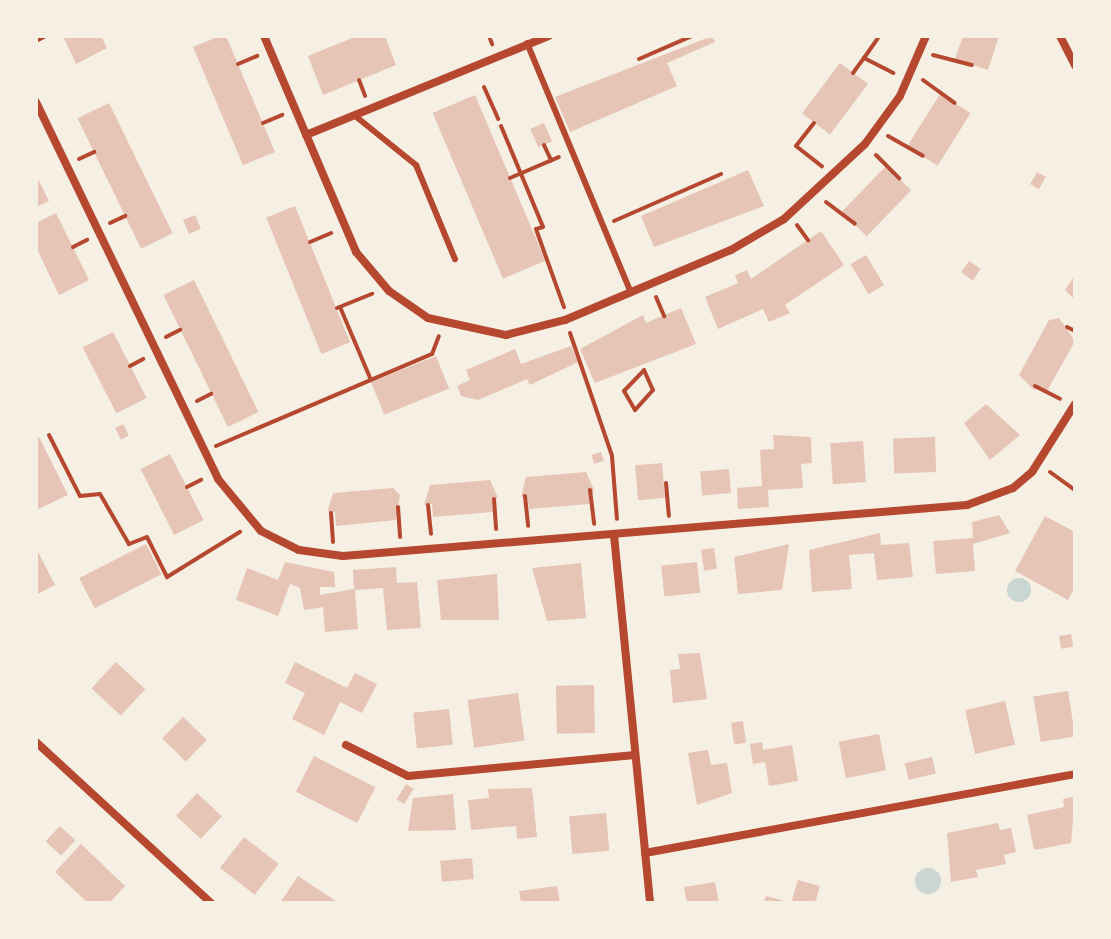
<!DOCTYPE html>
<html>
<head>
<meta charset="utf-8">
<style>
	body { margin:0 }
	#map { position:relative; width:1111px; height:939px; overflow:hidden; background:#f6efe4; font-family:Cabin,sans-serif }
	div>[style] { position:absolute }
	[style*='--x'] { left:calc(var(--x)*1px); top:calc(var(--y)*1px); width:calc(var(--w)*1px); rotate:calc(var(--a)*1deg) }
	.water>* { inset:0; background:#c9d6d2 }
	.round { border-radius:50% }
	.building>* { inset:0; background:#e6c5b7; transform-origin:0 0 }
	.path>* { height:4px; margin:-2px; padding:0 2px; transform-origin:2px; border-radius:2px; background:#b5482f }
	.service>* { height:6px; margin:-3px; padding:0 3px; transform-origin:3px; border-radius:3px; background:#b5482f }
	.minor>* { height:8px; margin:-4px; padding:0 4px; transform-origin:4px; border-radius:4px; background:#b5482f }
	span { translate:-50% -50%; white-space:nowrap; text-align:center; line-height:1.15; -webkit-text-stroke:8px #f6efe4; paint-order:stroke }
	.frame { position:absolute; inset:0; border:38px solid #f6efe4; pointer-events:none }
</style>
</head>
<body>
<div id="map">
	<div class="water">
		<div class="round" style="left:1007px;top:578px;width:24px;height:24px"></div>
		<div class="round" style="left:915px;top:868px;width:26px;height:26px"></div>
	</div>
	<div class="building">
		<div style="clip-path:polygon(63px 36px,101px 36px,107px 48px,76px 64px)"></div>
		<div style="clip-path:polygon(220px 36px,226px 36px,275px 152px,243px 165px,193px 47px)"></div>
		<div style="clip-path:polygon(357px 36px,385px 36px,396px 65px,323px 95px,308px 56px)"></div>
		<div style="clip-path:polygon(712px 36px,715px 42px,667px 63px,677px 86px,570px 132px,555px 97px)"></div>
		<div style="clip-path:polygon(963px 36px,999px 36px,988px 70px,955px 59px)"></div>
		<div style="left:840px;top:63px;width:35px;height:63px;rotate:37deg"></div>
		<div style="left:940px;top:94px;width:36px;height:62px;rotate:32deg"></div>
		<div style="left:475px;top:95px;width:180px;height:46px;rotate:67deg"></div>
		<div style="left:109px;top:103px;width:145px;height:35px;rotate:64deg"></div>
		<div style="left:544px;top:123px;width:20px;height:15px;rotate:66deg"></div>
		<div style="left:886px;top:166px;width:35px;height:64px;rotate:44deg"></div>
		<div style="clip-path:polygon(748px 170px,764px 206px,654px 247px,641px 216px)"></div>
		<div style="left:1037px;top:172px;width:10px;height:14px;rotate:29deg"></div>
		<div style="clip-path:polygon(36px 175px,49px 201px,36px 207px)"></div>
		<div style="left:295px;top:206px;width:147px;height:31px;rotate:68deg"></div>
		<div style="clip-path:polygon(56px 213px,89px 280px,59px 295px,36px 247px,36px 223px)"></div>
		<div style="left:195px;top:215px;width:15px;height:13px;rotate:67deg"></div>
		<div style="clip-path:polygon(821px 231px,844px 265px,785px 305px,790px 313px,769px 322px,763px 309px,718px 329px,705px 297px,738px 283px,735px 275px,747px 270px,751px 279px)"></div>
		<div style="left:866px;top:255px;width:35px;height:18px;rotate:59deg"></div>
		<div style="left:969px;top:261px;width:14px;height:14px;rotate:34deg"></div>
		<div style="clip-path:polygon(1075px 275px,1075px 300px,1065px 290px)"></div>
		<div style="left:194px;top:280px;width:147px;height:34px;rotate:64deg"></div>
		<div style="clip-path:polygon(681px 308px,696px 344px,595px 383px,580px 349px,643px 315px,646px 323px)"></div>
		<div style="clip-path:polygon(1059px 318px,1075px 341px,1047px 391px,1033px 389px,1019px 375px,1049px 320px)"></div>
		<div style="left:113px;top:332px;width:74px;height:34px;rotate:63deg"></div>
		<div style="clip-path:polygon(571px 346px,578px 362px,530px 385px,527px 379px,478px 400px,461px 396px,457px 386px,470px 380px,466px 370px,515px 349px,521px 364px)"></div>
		<div style="left:436px;top:356px;width:35px;height:70px;rotate:68deg"></div>
		<div style="clip-path:polygon(986px 404px,1020px 435px,990px 460px,964px 423px)"></div>
		<div style="left:123px;top:424px;width:13px;height:9px;rotate:63deg"></div>
		<div style="clip-path:polygon(773px 435px,811px 437px,812px 463px,801px 464px,803px 488px,768px 490px,769px 507px,738px 509px,737px 488px,762px 486px,760px 450px,774px 449px)"></div>
		<div style="clip-path:polygon(39px 437px,68px 495px,36px 510px,36px 439px)"></div>
		<div style="left:935px;top:437px;width:35px;height:42px;rotate:88deg"></div>
		<div style="left:863px;top:441px;width:41px;height:33px;rotate:86deg"></div>
		<div style="left:601px;top:452px;width:9px;height:10px;rotate:72deg"></div>
		<div style="left:170px;top:454px;width:74px;height:33px;rotate:63deg"></div>
		<div style="left:662px;top:463px;width:35px;height:27px;rotate:85deg"></div>
		<div style="left:729px;top:469px;width:24px;height:29px;rotate:85deg"></div>
		<div style="clip-path:polygon(586px 472px,594px 490px,589px 504px,529px 509px,527px 496px,521px 497px,526px 477px)"></div>
		<div style="clip-path:polygon(490px 480px,498px 498px,492px 499px,493px 512px,433px 517px,432px 504px,424px 505px,430px 485px)"></div>
		<div style="clip-path:polygon(393px 488px,400px 495px,396px 520px,336px 526px,335px 512px,327px 513px,333px 493px)"></div>
		<div style="clip-path:polygon(999px 515px,1010px 533px,973px 544px,975px 571px,936px 574px,933px 541px,973px 538px,972px 522px)"></div>
		<div style="clip-path:polygon(1045px 516px,1075px 532px,1075px 587px,1068px 600px,1015px 571px)"></div>
		<div style="clip-path:polygon(880px 533px,881px 545px,909px 543px,913px 577px,877px 580px,874px 553px,849px 555px,852px 589px,812px 592px,809px 550px)"></div>
		<div style="left:146px;top:544px;width:34px;height:75px;rotate:63deg"></div>
		<div style="clip-path:polygon(789px 544px,782px 590px,738px 594px,734px 557px)"></div>
		<div style="clip-path:polygon(36px 548px,55px 585px,36px 595px)"></div>
		<div style="left:714px;top:548px;width:21px;height:13px;rotate:82deg"></div>
		<div style="clip-path:polygon(285px 562px,334px 572px,335px 587px,320px 587px,320px 595px,354px 589px,353px 570px,396px 567px,397px 583px,417px 582px,421px 628px,387px 630px,383px 588px,355px 590px,358px 629px,325px 632px,323px 607px,304px 610px,300px 588px,290px 584px,278px 616px,236px 600px,247px 568px,278px 580px)"></div>
		<div style="left:697px;top:562px;width:31px;height:36px;rotate:84deg"></div>
		<div style="clip-path:polygon(581px 563px,586px 618px,547px 621px,532px 568px)"></div>
		<div style="clip-path:polygon(497px 574px,499px 620px,441px 620px,437px 580px)"></div>
		<div style="left:1071px;top:634px;width:13px;height:12px;rotate:81deg"></div>
		<div style="clip-path:polygon(700px 653px,707px 699px,673px 703px,670px 670px,680px 669px,678px 654px)"></div>
		<div style="left:116px;top:662px;width:40px;height:36px;rotate:43deg"></div>
		<div style="clip-path:polygon(295px 662px,347px 688px,355px 673px,377px 684px,362px 713px,340px 702px,324px 735px,292px 719px,305px 693px,285px 683px)"></div>
		<div style="left:594px;top:685px;width:48px;height:38px;rotate:89deg"></div>
		<div style="left:1068px;top:691px;width:46px;height:35px;rotate:81deg"></div>
		<div style="left:518px;top:693px;width:48px;height:51px;rotate:82deg"></div>
		<div style="left:1005px;top:701px;width:45px;height:41px;rotate:77deg"></div>
		<div style="left:449px;top:709px;width:36px;height:36px;rotate:84deg"></div>
		<div style="left:183px;top:717px;width:33px;height:30px;rotate:44deg"></div>
		<div style="left:743px;top:721px;width:22px;height:12px;rotate:82deg"></div>
		<div style="left:879px;top:734px;width:37px;height:41px;rotate:79deg"></div>
		<div style="clip-path:polygon(762px 742px,763px 750px,792px 745px,798px 781px,769px 786px,765px 762px,753px 764px,750px 744px)"></div>
		<div style="clip-path:polygon(708px 750px,711px 765px,727px 763px,732px 793px,697px 805px,688px 753px)"></div>
		<div style="left:314px;top:756px;width:69px;height:40px;rotate:27deg"></div>
		<div style="left:932px;top:757px;width:17px;height:28px;rotate:77deg"></div>
		<div style="left:406px;top:784px;width:9px;height:18px;rotate:32deg"></div>
		<div style="clip-path:polygon(532px 788px,537px 837px,517px 839px,516px 826px,471px 830px,468px 800px,489px 798px,488px 789px)"></div>
		<div style="left:197px;top:793px;width:34px;height:31px;rotate:43deg"></div>
		<div style="clip-path:polygon(453px 794px,456px 830px,408px 831px,413px 798px)"></div>
		<div style="clip-path:polygon(1075px 796px,1071px 843px,1034px 850px,1027px 815px,1064px 807px,1063px 799px)"></div>
		<div style="left:606px;top:813px;width:38px;height:37px;rotate:85deg"></div>
		<div style="clip-path:polygon(998px 823px,1000px 830px,1011px 828px,1016px 852px,1004px 855px,1006px 864px,976px 870px,978px 877px,951px 882px,947px 833px)"></div>
		<div style="left:60px;top:826px;width:21px;height:21px;rotate:43deg"></div>
		<div style="left:244px;top:837px;width:44px;height:39px;rotate:38deg"></div>
		<div style="clip-path:polygon(81px 844px,125px 886px,109px 903px,88px 903px,55px 872px)"></div>
		<div style="left:472px;top:858px;width:21px;height:32px;rotate:85deg"></div>
		<div style="clip-path:polygon(298px 876px,339px 903px,280px 903px)"></div>
		<div style="clip-path:polygon(798px 880px,820px 886px,815px 903px,791px 903px)"></div>
		<div style="clip-path:polygon(715px 882px,719px 903px,687px 903px,684px 887px)"></div>
		<div style="clip-path:polygon(557px 886px,560px 903px,521px 903px,519px 891px)"></div>
		<div style="clip-path:polygon(766px 896px,789px 902px,789px 903px,764px 903px)"></div>
	</div>
	<div class="path">
		<div style="--x:489;--y:36;--w:9;--a:69"></div>
		<div style="--x:36;--y:41;--w:11;--a:-27"></div>
		<div style="--x:933;--y:55;--w:40;--a:14.4"></div>
		<div style="--x:864;--y:58;--w:24;--a:-55"></div>
		<div style="--x:639;--y:59;--w:58;--a:-23.5"></div>
		<div style="--x:238;--y:64;--w:21;--a:-23"></div>
		<div style="--x:853;--y:73;--w:19;--a:-54"></div>
		<div style="--x:864;--y:58;--w:33;--a:27"></div>
		<div style="--x:359;--y:80;--w:17;--a:69"></div>
		<div style="--x:923;--y:80;--w:39;--a:36"></div>
		<div style="--x:484;--y:87;--w:35;--a:66"></div>
		<div style="--x:263;--y:123;--w:21;--a:-23"></div>
		<div style="--x:814;--y:123;--w:29;--a:128"></div>
		<div style="--x:796;--y:146;--w:33;--a:38"></div>
		<div style="--x:501;--y:126;--w:109;--a:67.4"></div>
		<div style="--x:543;--y:227;--w:7;--a:164"></div>
		<div style="--x:536;--y:229;--w:83;--a:70.3"></div>
		<div style="--x:888;--y:136;--w:40;--a:29.7"></div>
		<div style="--x:544;--y:145;--w:17;--a:65"></div>
		<div style="--x:876;--y:155;--w:33;--a:45"></div>
		<div style="--x:79;--y:159;--w:17;--a:-25"></div>
		<div style="--x:510;--y:178;--w:53;--a:-23.2"></div>
		<div style="--x:826;--y:202;--w:36;--a:37"></div>
		<div style="--x:614;--y:221;--w:117;--a:-23.7"></div>
		<div style="--x:110;--y:223;--w:17;--a:-25"></div>
		<div style="--x:797;--y:225;--w:19;--a:54"></div>
		<div style="--x:310;--y:242;--w:23;--a:-23"></div>
		<div style="--x:73;--y:247;--w:16;--a:-27"></div>
		<div style="--x:656;--y:297;--w:21;--a:67"></div>
		<div style="--x:340;--y:307;--w:79;--a:67"></div>
		<div style="--x:337;--y:308;--w:38;--a:-22"></div>
		<div style="--x:1067;--y:327;--w:9;--a:27"></div>
		<div style="--x:570;--y:333;--w:130;--a:71.1"></div>
		<div style="--x:612;--y:456;--w:63;--a:85.5"></div>
		<div style="--x:166;--y:337;--w:16;--a:-27"></div>
		<div style="--x:130;--y:366;--w:15;--a:-28"></div>
		<div style="--x:644;--y:370;--w:22;--a:66"></div>
		<div style="--x:653;--y:390;--w:27;--a:132"></div>
		<div style="--x:635;--y:410;--w:22;--a:-120"></div>
		<div style="--x:624;--y:391;--w:29;--a:-46"></div>
		<div style="--x:1035;--y:386;--w:28;--a:27"></div>
		<div style="--x:197;--y:401;--w:16;--a:-27"></div>
		<div style="--x:49;--y:435;--w:68;--a:63.1"></div>
		<div style="--x:80;--y:496;--w:20;--a:-6"></div>
		<div style="--x:100;--y:494;--w:58;--a:59.9"></div>
		<div style="--x:129;--y:544;--w:19;--a:-21"></div>
		<div style="--x:147;--y:537;--w:45;--a:63.4"></div>
		<div style="--x:167;--y:577;--w:86;--a:-31.7"></div>
		<div style="--x:216;--y:446;--w:235;--a:-23.1"></div>
		<div style="--x:432;--y:354;--w:19;--a:-69"></div>
		<div style="--x:1050;--y:472;--w:31;--a:36"></div>
		<div style="--x:666;--y:483;--w:33;--a:85"></div>
		<div style="--x:187;--y:487;--w:16;--a:-27"></div>
		<div style="--x:590;--y:490;--w:34;--a:83"></div>
		<div style="--x:525;--y:496;--w:30;--a:84"></div>
		<div style="--x:494;--y:499;--w:30;--a:86"></div>
		<div style="--x:428;--y:505;--w:29;--a:84"></div>
		<div style="--x:398;--y:507;--w:30;--a:86"></div>
		<div style="--x:331;--y:513;--w:29;--a:86"></div>
	</div>
	<div class="service">
		<div style="--x:527;--y:43;--w:271;--a:67.4"></div>
		<div style="--x:354;--y:115;--w:80;--a:38.9"></div>
		<div style="--x:416;--y:165;--w:102;--a:67.5"></div>
	</div>
	<div class="minor">
		<div style="--x:264;--y:36;--w:235;--a:66.9"></div>
		<div style="--x:356;--y:252;--w:51;--a:49.8"></div>
		<div style="--x:389;--y:291;--w:47;--a:34.7"></div>
		<div style="--x:428;--y:318;--w:80;--a:12.3"></div>
		<div style="--x:506;--y:335;--w:61;--a:-14.3"></div>
		<div style="--x:565;--y:320;--w:180;--a:-22.9"></div>
		<div style="--x:731;--y:250;--w:61;--a:-30.3"></div>
		<div style="--x:784;--y:219;--w:110;--a:-42.8"></div>
		<div style="--x:865;--y:144;--w:59;--a:-53.9"></div>
		<div style="--x:900;--y:96;--w:65;--a:-66.6"></div>
		<div style="--x:1060;--y:36;--w:34;--a:63"></div>
		<div style="--x:36;--y:102;--w:419;--a:64.2"></div>
		<div style="--x:218;--y:479;--w:67;--a:50.4"></div>
		<div style="--x:261;--y:531;--w:42;--a:26.6"></div>
		<div style="--x:299;--y:550;--w:44;--a:7.8"></div>
		<div style="--x:343;--y:556;--w:626;--a:-4.67"></div>
		<div style="--x:967;--y:505;--w:49;--a:-20.3"></div>
		<div style="--x:1013;--y:488;--w:25;--a:-40"></div>
		<div style="--x:1032;--y:472;--w:80;--a:-57.7"></div>
		<div style="--x:306;--y:135;--w:262;--a:-22.2"></div>
		<div style="--x:614;--y:535;--w:370;--a:84.4"></div>
		<div style="--x:36;--y:742;--w:238;--a:42.6"></div>
		<div style="--x:346;--y:745;--w:69;--a:26.6"></div>
		<div style="--x:408;--y:776;--w:228;--a:-5.3"></div>
		<div style="--x:645;--y:853;--w:437;--a:-10.4"></div>
	</div>
	<div class="frame"></div>
</div>
</body>
</html>
